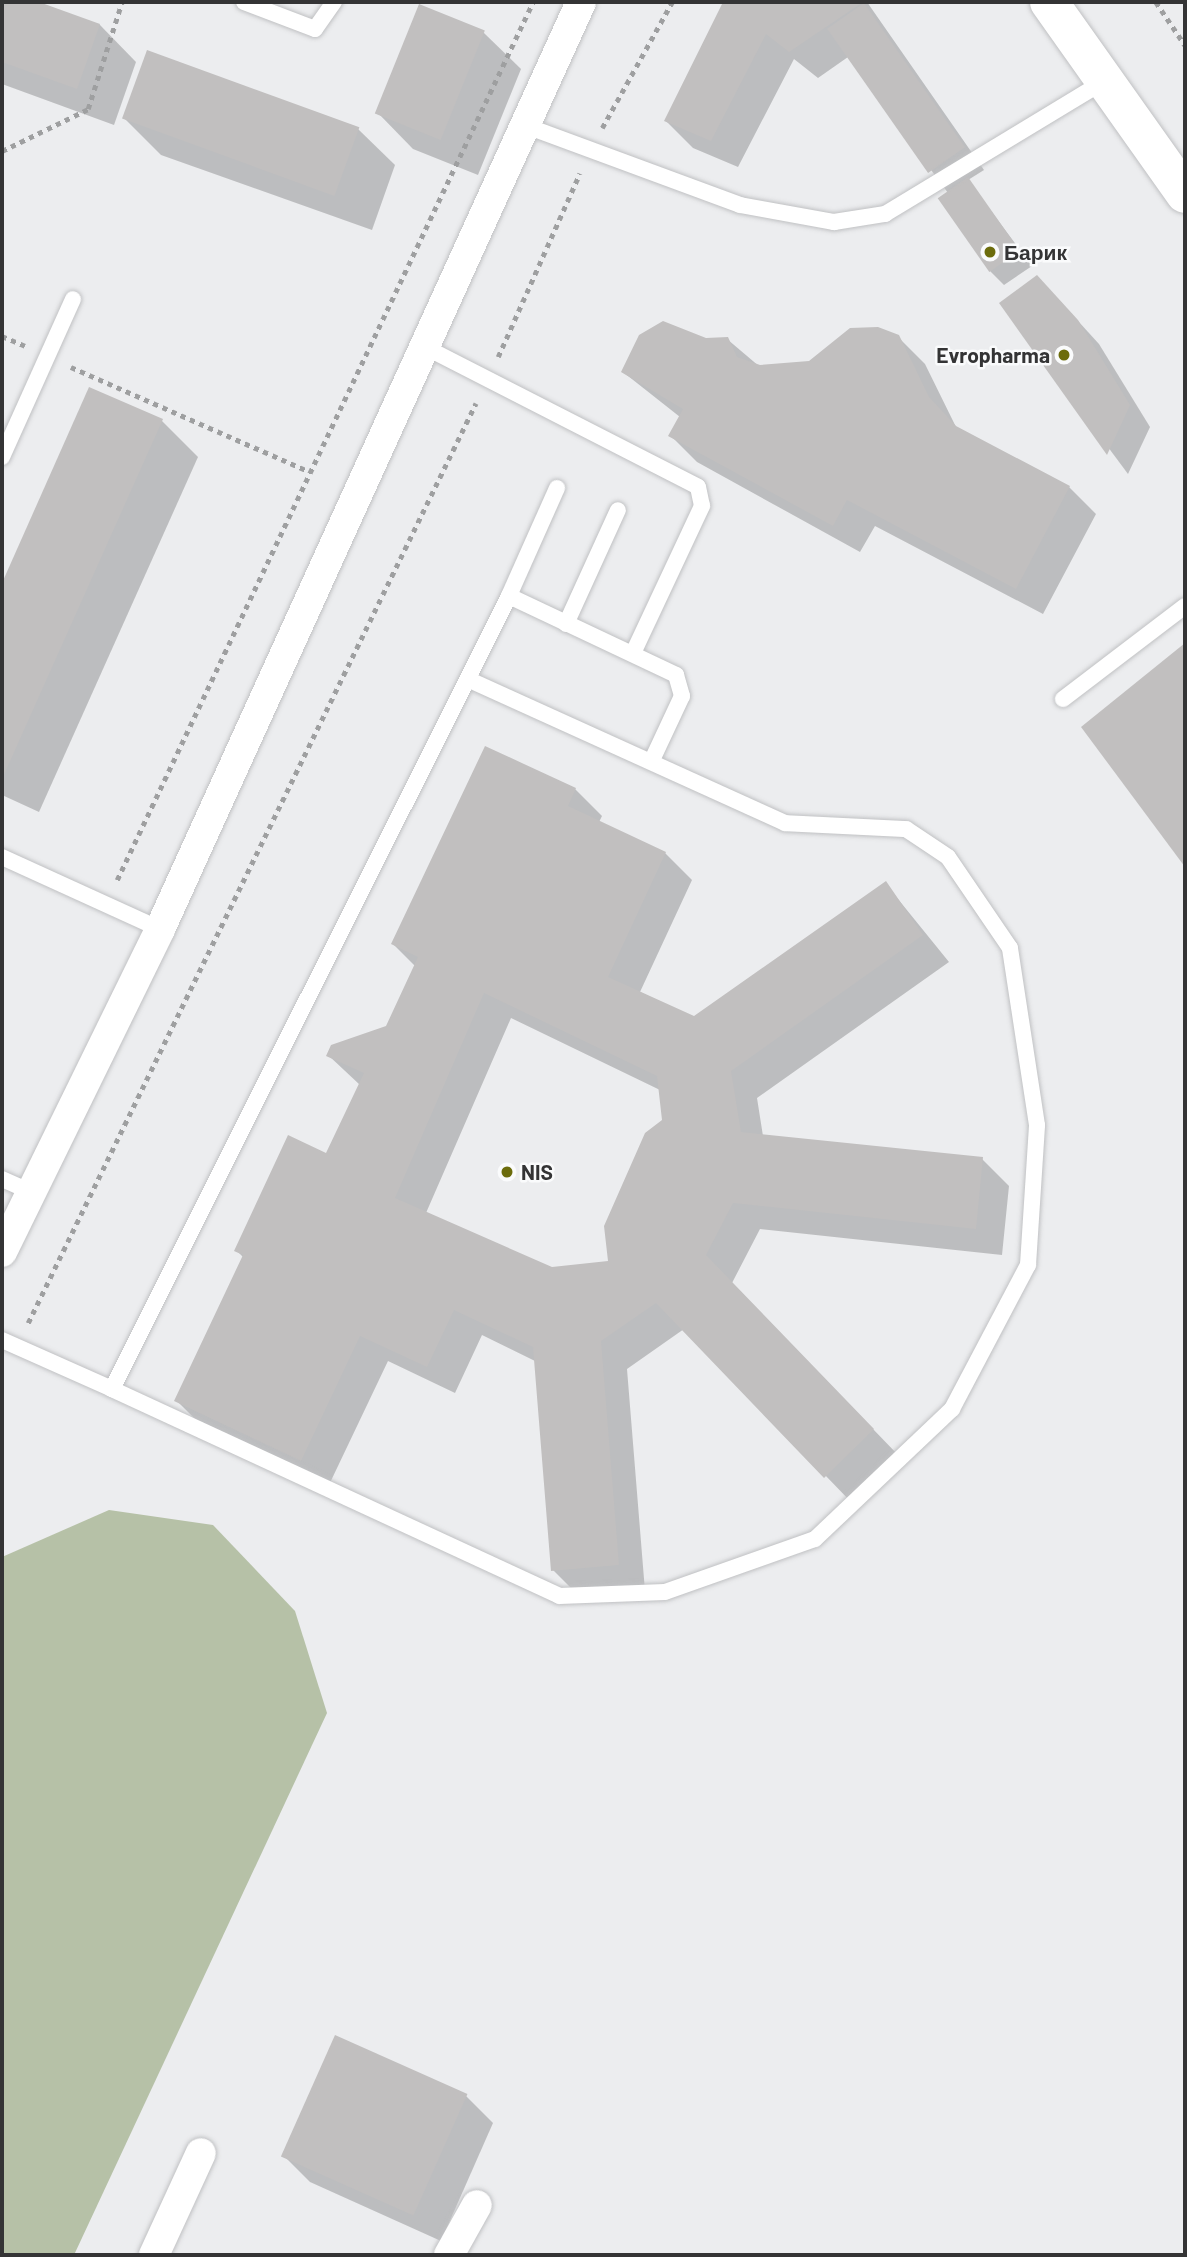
<!DOCTYPE html>
<html>
<head>
<meta charset="utf-8">
<style>
	body { margin:0 }
	#map { position:relative; width:1187px; height:2257px; overflow:hidden; background:#ecedef; font-family:Barlow,sans-serif }
	div>[style] { position:absolute }
	[style*='--x'] { left:calc(var(--x)*1px); top:calc(var(--y)*1px); width:calc(var(--w)*1px); rotate:calc(var(--a)*1deg) }
	.green>* { inset:0; background:#b6c1a7 }
	.shadow>* { inset:0; background:#0003 }
	.building>* { inset:0; background:#c1bfbf; transform-origin:0 0 }
	.path>* { height:4.5px; margin-top:-2.25px; transform-origin:0; background:repeating-linear-gradient(90deg,#9e9fa0 0 5px,transparent 0 10px) }
	.roads { filter:drop-shadow(0 0 2px #c0c1c3) drop-shadow(0 0 2px #c0c1c3) }
	.service>* { height:16px; margin:-8px; padding:0 8px; transform-origin:8px; border-radius:8px; background:#fff }
	.minor>* { height:30px; margin:-15px; padding:0 15px; transform-origin:15px; border-radius:15px; background:#fff }
	.secondary>* { height:38px; margin:-19px; padding:0 19px; transform-origin:19px; border-radius:19px; background:#fff }
	.dots>* { width:19px; height:19px; translate:-50% -50%; box-sizing:border-box; border:4px solid #fafbfc; border-radius:50% }
	span { translate:-50% -50%; white-space:nowrap; text-align:center; line-height:1.15; -webkit-text-stroke:5px #fafbfc; paint-order:stroke }
	.poi-label { font-size:21px; color:#343435; font-weight:700 }
	.left { translate:0 -50%; text-align:left }
	.right { translate:-100% -50%; text-align:right }
	.frame { position:absolute; inset:0; border:4px solid #343435; pointer-events:none }
</style>
</head>
<body>
<div id="map">
	<div class="green">
		<div style="clip-path:polygon(109px 1510px,213px 1525px,295px 1611px,327px 1713px,74px 2255px,2px 2255px,2px 1557px)"></div>
	</div>
	<div class="shadow">
		<div style="clip-path:polygon(2px 2px,34px 2px,100px 25px,136px 62px,114px 125px,2px 84px)"></div>
		<div style="clip-path:polygon(725px 2px,867px 2px,984px 170px,968px 180px,1032px 266px,1004px 285px,990px 271px,948px 193px,848px 57px,818px 78px,794px 59px,738px 167px,693px 148px,666px 121px)"></div>
		<div style="clip-path:polygon(420px 6px,484px 33px,521px 69px,478px 175px,413px 149px,377px 112px)"></div>
		<div style="clip-path:polygon(124px 118px,358px 129px,395px 165px,372px 230px,161px 155px)"></div>
		<div style="clip-path:polygon(1058px 299px,1099px 344px,1150px 427px,1128px 474px,1001px 303px)"></div>
		<div style="clip-path:polygon(898px 337px,925px 364px,956px 427px,1069px 487px,1096px 514px,1043px 614px,875px 526px,860px 552px,697px 462px,670px 435px,680px 417px,623px 372px,706px 340px,727px 339px,760px 367px,810px 363px)"></div>
		<div style="clip-path:polygon(90px 389px,162px 421px,198px 457px,39px 812px,2px 795px,2px 587px)"></div>
		<div style="clip-path:polygon(1185px 646px,1185px 864px,1083px 727px)"></div>
		<div style="clip-path:polygon(evenodd,575px 789px,602px 816px,599px 822px,665px 853px,692px 880px,640px 992px,694px 1018px,885px 883px,949px 962px,757px 1098px,763px 1136px,982px 1159px,1009px 1186px,1002px 1255px,760px 1229px,732px 1283px,900px 1457px,852px 1503px,684px 1329px,627px 1369px,645px 1591px,580px 1597px,553px 1570px,535px 1361px,482px 1335px,455px 1393px,388px 1361px,328px 1487px,203px 1427px,176px 1400px,244px 1258px,236px 1250px,327px 1155px,360px 1085px,328px 1055px,388px 1027px,416px 967px,393px 944px,575px 789px,511px 1018px,660px 1090px,664px 1121px,610px 1262px,552px 1269px,426px 1213px,511px 1018px)"></div>
		<div style="clip-path:polygon(335px 2037px,466px 2096px,493px 2123px,441px 2241px,310px 2182px,283px 2155px)"></div>
	</div>
	<div class="building">
		<div style="clip-path:polygon(2px 2px,39px 2px,100px 24px,77px 89px,2px 62px)"></div>
		<div style="clip-path:polygon(723px 2px,863px 2px,789px 52px,766px 34px,711px 141px,664px 121px)"></div>
		<div style="left:864px;top:3px;width:176px;height:45px;rotate:55deg"></div>
		<div style="left:419px;top:4px;width:71px;height:118px;rotate:22deg"></div>
		<div style="left:147px;top:50px;width:226px;height:73px;rotate:20deg"></div>
		<div style="left:968px;top:177px;width:90px;height:37px;rotate:55deg"></div>
		<div style="clip-path:polygon(1037px 275px,1078px 320px,1130px 405px,1107px 455px,999px 303px)"></div>
		<div style="clip-path:polygon(663px 321px,706px 338px,728px 337px,737px 357px,760px 365px,809px 361px,850px 328px,878px 327px,899px 335px,929px 397px,956px 426px,1070px 486px,1016px 589px,847px 500px,833px 526px,668px 436px,683px 409px,621px 372px,639px 335px)"></div>
		<div style="clip-path:polygon(89px 387px,163px 419px,2px 779px,2px 583px)"></div>
		<div style="clip-path:polygon(1185px 643px,1185px 867px,1081px 727px)"></div>
		<div style="clip-path:polygon(evenodd,485px 746px,576px 788px,568px 806px,666px 852px,608px 977px,694px 1016px,886px 881px,923px 935px,731px 1071px,741px 1132px,983px 1157px,976px 1229px,733px 1203px,706px 1255px,874px 1429px,824px 1478px,656px 1303px,601px 1341px,619px 1565px,551px 1571px,533px 1347px,454px 1310px,427px 1367px,360px 1336px,301px 1461px,174px 1401px,243px 1255px,234px 1251px,288px 1135px,326px 1153px,364px 1073px,326px 1056px,331px 1045px,386px 1026px,418px 957px,391px 944px,485px 746px,484px 993px,657px 1076px,662px 1120px,645px 1133px,604px 1226px,608px 1261px,552px 1267px,395px 1198px,484px 993px)"></div>
		<div style="left:335px;top:2035px;width:145px;height:133px;rotate:24deg"></div>
	</div>
	<div class="path">
		<div style="--x:1156;--y:2;--w:52;--a:56"></div>
		<div style="--x:602;--y:128;--w:144;--a:-60.9"></div>
		<div style="--x:2;--y:151;--w:96;--a:-26"></div>
		<div style="--x:88;--y:109;--w:112;--a:-72.4"></div>
		<div style="--x:2;--y:336;--w:25;--a:23"></div>
		<div style="--x:498;--y:357;--w:201;--a:-66"></div>
		<div style="--x:71;--y:367;--w:259;--a:23.7"></div>
		<div style="--x:117;--y:880;--w:972;--a:-64.65"></div>
		<div style="--x:28;--y:1323;--w:1023;--a:-64.04"></div>
	</div>
	<div class="roads">
		<div class="service">
			<div style="--x:244;--y:2;--w:76;--a:20.8"></div>
			<div style="--x:315;--y:29;--w:33;--a:-55"></div>
			<div style="--x:521;--y:124;--w:233;--a:20.3"></div>
			<div style="--x:740;--y:205;--w:96;--a:10.3"></div>
			<div style="--x:834;--y:222;--w:52;--a:-8.9"></div>
			<div style="--x:885;--y:214;--w:258;--a:-31.2"></div>
			<div style="--x:421;--y:345;--w:311;--a:27.1"></div>
			<div style="--x:698;--y:487;--w:19;--a:78"></div>
			<div style="--x:702;--y:506;--w:162;--a:115.1"></div>
			<div style="--x:2;--y:457;--w:173;--a:-65.8"></div>
			<div style="--x:557;--y:488;--w:118;--a:114"></div>
			<div style="--x:509;--y:596;--w:185;--a:25.3"></div>
			<div style="--x:676;--y:675;--w:22;--a:74"></div>
			<div style="--x:682;--y:696;--w:71;--a:115.1"></div>
			<div style="--x:566;--y:624;--w:125;--a:-65.5"></div>
			<div style="--x:1063;--y:699;--w:153;--a:-37.3"></div>
			<div style="--x:2;--y:857;--w:174;--a:24.5"></div>
			<div style="--x:2;--y:1179;--w:32;--a:24"></div>
			<div style="--x:2;--y:1340;--w:120;--a:24"></div>
			<div style="--x:112;--y:1389;--w:887;--a:-63.41"></div>
			<div style="--x:112;--y:1389;--w:493;--a:24.8"></div>
			<div style="--x:559;--y:1596;--w:106;--a:-2.2"></div>
			<div style="--x:665;--y:1592;--w:159;--a:-19.5"></div>
			<div style="--x:815;--y:1539;--w:189;--a:-43.5"></div>
			<div style="--x:952;--y:1409;--w:163;--a:-62.2"></div>
			<div style="--x:1028;--y:1265;--w:140;--a:-86.3"></div>
			<div style="--x:1037;--y:1125;--w:179;--a:-98.7"></div>
			<div style="--x:1010;--y:948;--w:110;--a:-124.3"></div>
			<div style="--x:948;--y:857;--w:50;--a:-146.3"></div>
			<div style="--x:906;--y:829;--w:121;--a:-177.2"></div>
			<div style="--x:785;--y:823;--w:348;--a:-155.6"></div>
		</div>
		<div class="minor">
			<div style="--x:2;--y:1252;--w:360;--a:-63.9"></div>
			<div style="--x:160;--y:929;--w:1018;--a:-65.57"></div>
			<div style="--x:154;--y:2255;--w:112;--a:-65.3"></div>
			<div style="--x:449;--y:2255;--w:57;--a:-60.8"></div>
		</div>
		<div class="secondary">
			<div style="--x:1049;--y:2;--w:235;--a:54.7"></div>
		</div>
	</div>
	<div class="dots">
		<div style="left:990px;top:252px;background:#6c6c0c"></div>
		<div style="left:1064px;top:355px;background:#6c6c0c"></div>
		<div style="left:507px;top:1172px;background:#6c6c0c"></div>
	</div>
	<div class="poi-label">
		<span class="left" style="left:1004px;top:252px">Барик</span>
		<span class="right" style="left:1050px;top:355px">Evropharma</span>
		<span class="left" style="left:521px;top:1172px">NIS</span>
	</div>
	<div class="frame"></div>
</div>
</body>
</html>
